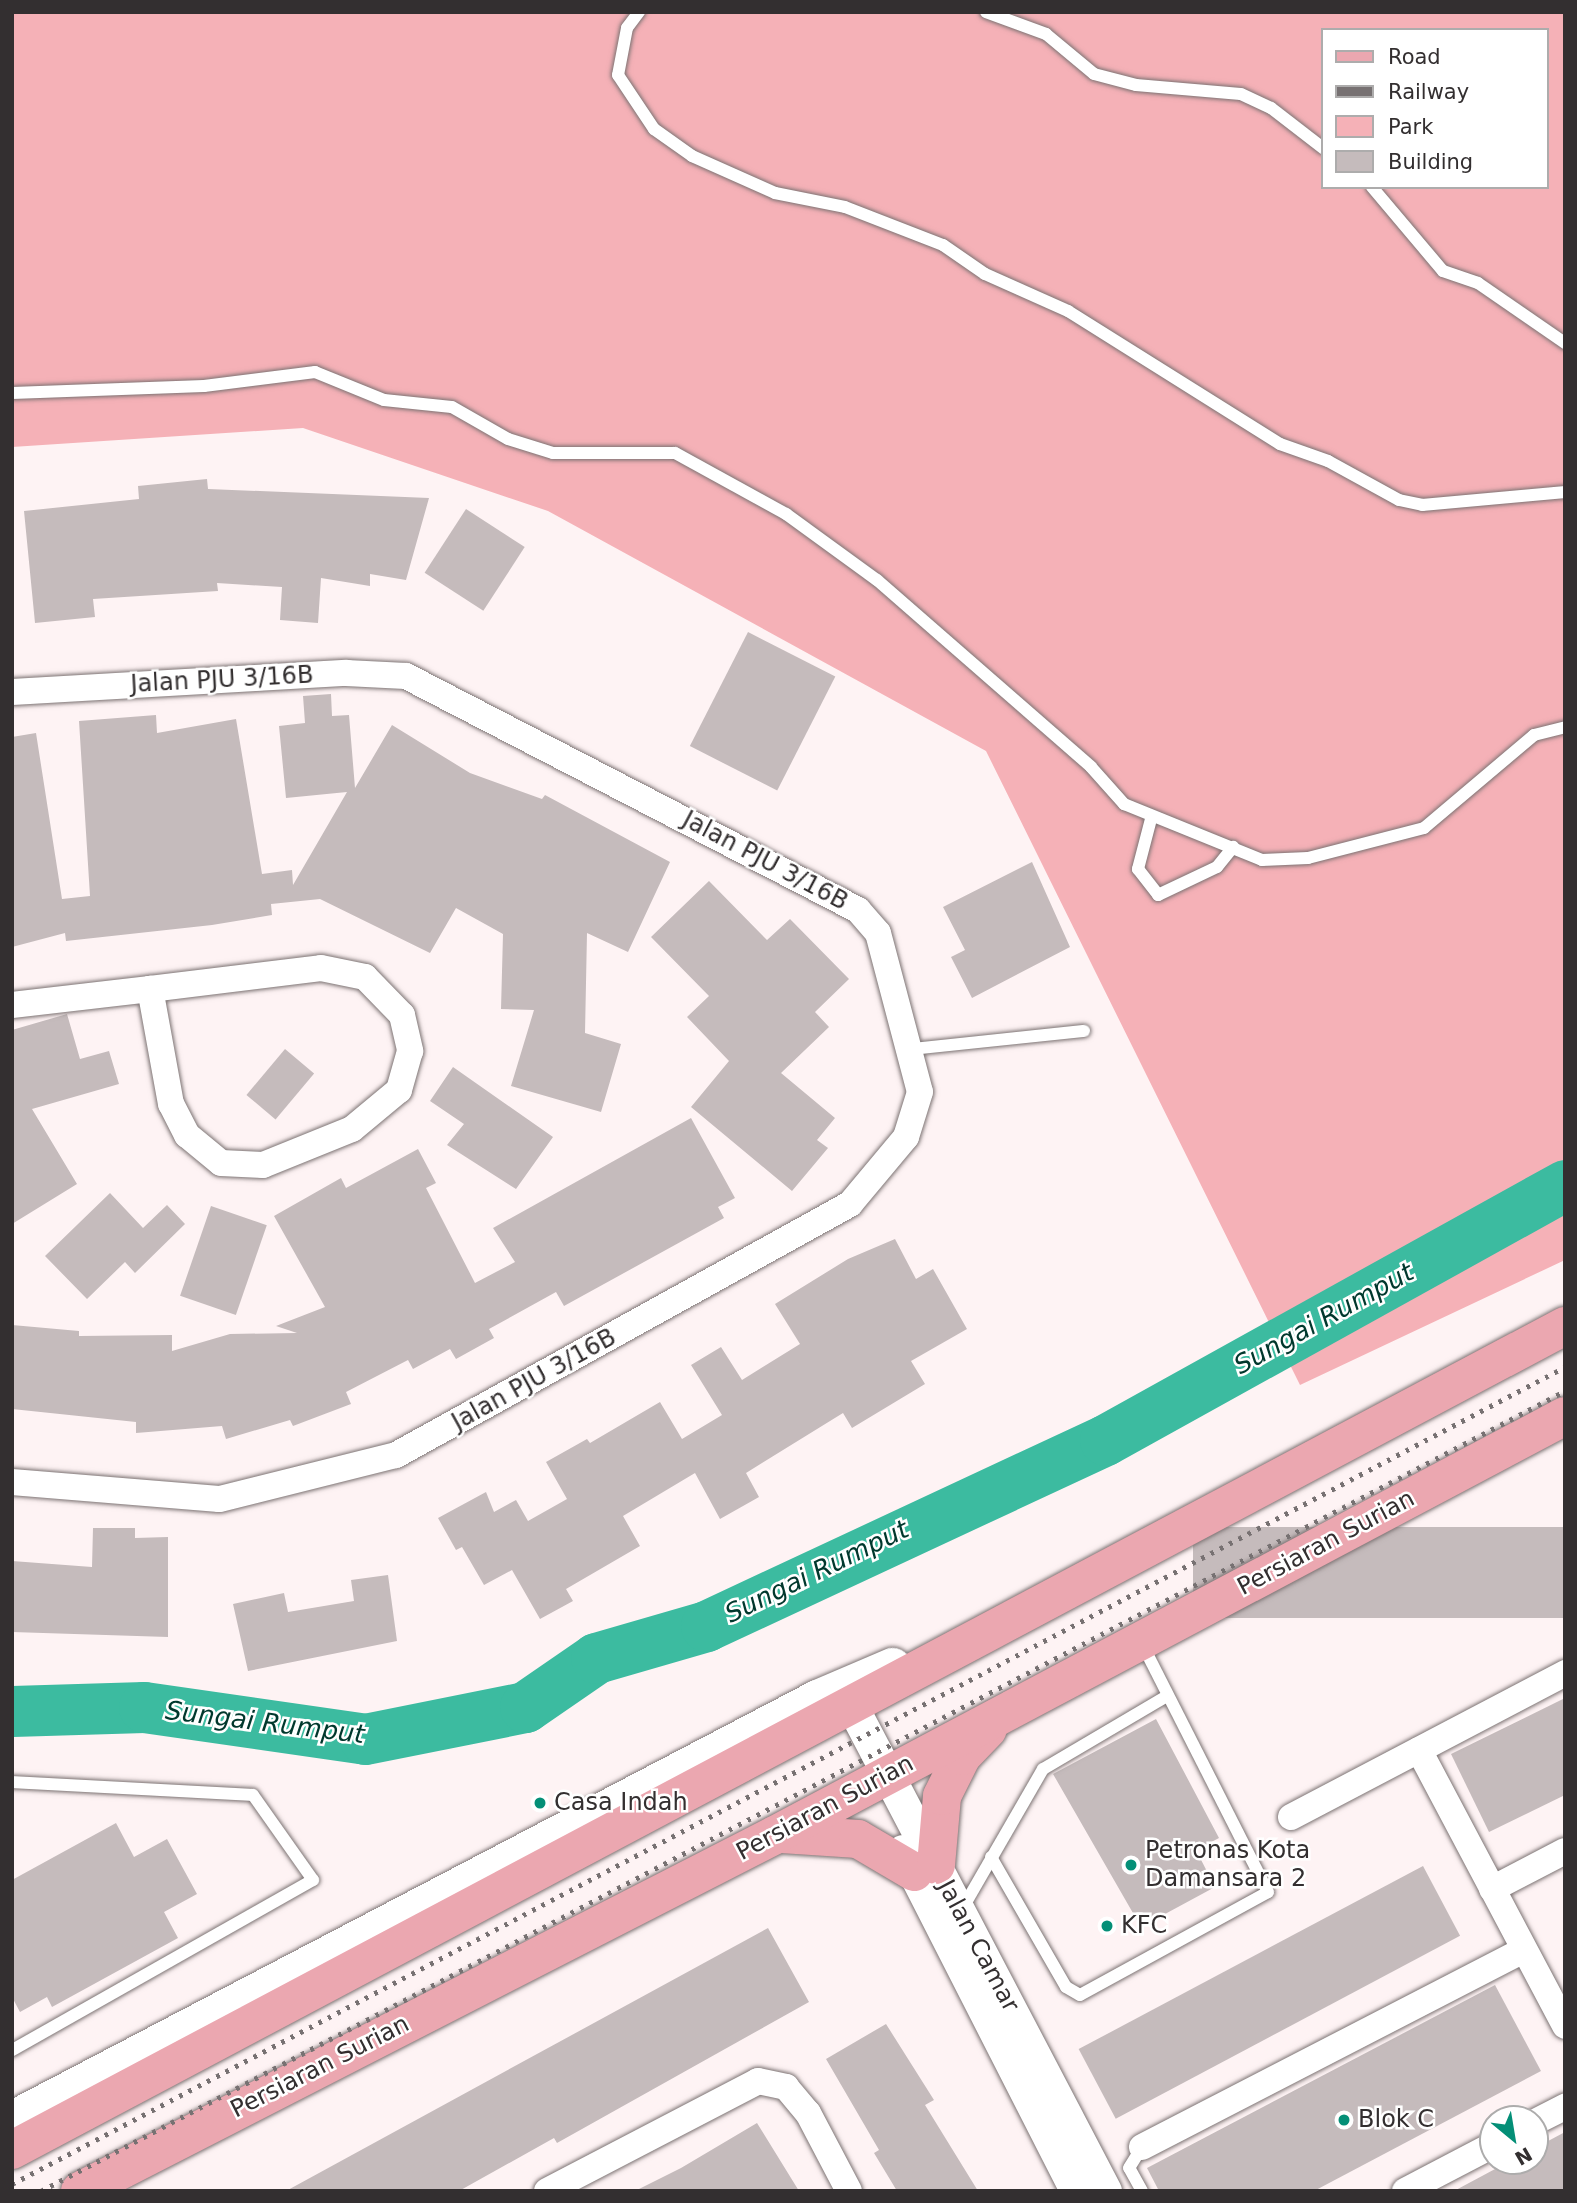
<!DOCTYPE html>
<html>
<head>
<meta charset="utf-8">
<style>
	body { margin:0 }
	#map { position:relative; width:1577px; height:2203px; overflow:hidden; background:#fef3f4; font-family:"DejaVu Sans",sans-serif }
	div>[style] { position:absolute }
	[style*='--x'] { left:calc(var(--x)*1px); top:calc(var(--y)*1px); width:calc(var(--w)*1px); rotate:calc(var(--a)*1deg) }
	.green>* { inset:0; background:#f5b1b7 }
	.river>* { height:51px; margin:-25.5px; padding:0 25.5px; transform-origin:25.5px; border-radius:25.5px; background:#3cbba0 }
	.building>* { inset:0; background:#c5bbbc; transform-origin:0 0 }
	.roads { filter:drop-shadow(0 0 2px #7c7373) drop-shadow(0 0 2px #7c7373) }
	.service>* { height:12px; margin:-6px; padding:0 6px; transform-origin:6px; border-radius:6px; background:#fff }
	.minor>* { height:26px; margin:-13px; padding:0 13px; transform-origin:13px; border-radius:13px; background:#fff }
	.tertiary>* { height:32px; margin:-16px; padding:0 16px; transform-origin:16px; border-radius:16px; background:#fff }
	.secondary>* { height:37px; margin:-18.5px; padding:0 18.5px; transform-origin:18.5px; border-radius:18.5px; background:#fff }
	.primary>* { height:38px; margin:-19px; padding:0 19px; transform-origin:19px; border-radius:19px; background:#eba7b0 }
	.rail>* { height:5px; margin-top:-2.5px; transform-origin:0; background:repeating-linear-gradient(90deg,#777172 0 3.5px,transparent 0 10.5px) }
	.dots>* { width:19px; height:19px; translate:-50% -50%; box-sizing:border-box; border:4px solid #fff; border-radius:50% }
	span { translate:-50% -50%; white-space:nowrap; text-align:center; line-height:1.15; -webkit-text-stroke:5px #fff; paint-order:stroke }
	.street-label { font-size:24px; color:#332f30 }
	.poi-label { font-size:24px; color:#332f30 }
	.left { translate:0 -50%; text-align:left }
	.water-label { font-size:26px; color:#00382d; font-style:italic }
	.frame { position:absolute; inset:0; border:14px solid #332f30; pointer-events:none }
	.legend { position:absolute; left:1321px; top:28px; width:228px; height:161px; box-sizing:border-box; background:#fff; border:2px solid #adacac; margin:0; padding:9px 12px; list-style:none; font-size:21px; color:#332f30 }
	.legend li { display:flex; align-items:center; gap:14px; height:35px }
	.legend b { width:35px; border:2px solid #adacac }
	.north { position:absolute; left:1479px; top:2105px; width:70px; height:70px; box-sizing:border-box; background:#fff; border:2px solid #adacac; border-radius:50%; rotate:150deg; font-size:19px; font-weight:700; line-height:28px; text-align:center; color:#332f30 }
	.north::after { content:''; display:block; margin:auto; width:24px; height:32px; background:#048f77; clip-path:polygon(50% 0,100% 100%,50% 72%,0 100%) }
</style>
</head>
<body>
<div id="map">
	<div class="green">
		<div style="clip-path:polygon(evenodd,12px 12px,1565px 12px,1565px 1260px,1300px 1385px,986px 751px,548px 511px,303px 428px,12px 447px,12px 12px,1323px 30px,1547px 30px,1547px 187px,1323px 187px,1323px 30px)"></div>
	</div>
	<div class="river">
		<div style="--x:12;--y:1711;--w:132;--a:-1.7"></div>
		<div style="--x:144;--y:1707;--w:223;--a:8.2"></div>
		<div style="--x:365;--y:1739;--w:163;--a:-11.3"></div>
		<div style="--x:525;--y:1707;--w:86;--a:-34.6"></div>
		<div style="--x:596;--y:1658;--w:115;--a:-16.2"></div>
		<div style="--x:706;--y:1626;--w:440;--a:-25"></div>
		<div style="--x:1105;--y:1440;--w:526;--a:-29"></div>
	</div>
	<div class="building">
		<div style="clip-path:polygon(207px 479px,208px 489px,429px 498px,406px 580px,370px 574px,370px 586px,321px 578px,318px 623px,280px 620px,282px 587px,217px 583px,218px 591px,93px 599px,95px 617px,35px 623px,24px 511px,139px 499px,138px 486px)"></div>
		<div style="left:466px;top:509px;width:70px;height:76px;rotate:33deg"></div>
		<div style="left:748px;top:632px;width:98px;height:128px;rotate:27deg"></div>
		<div style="clip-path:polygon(331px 694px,332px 716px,349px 715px,355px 788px,392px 725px,470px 773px,542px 799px,545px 795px,670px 862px,628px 952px,587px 933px,585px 1033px,621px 1044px,601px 1112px,511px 1086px,534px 1010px,501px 1009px,503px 934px,456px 908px,430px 953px,320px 899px,271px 904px,272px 915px,212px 925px,66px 941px,65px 933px,12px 947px,12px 737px,36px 733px,62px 899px,90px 896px,79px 721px,156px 715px,157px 733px,236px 719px,262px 874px,292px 870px,293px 885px,347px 792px,286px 798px,279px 726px,305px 723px,303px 696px)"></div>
		<div style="clip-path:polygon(1032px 862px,1070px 947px,972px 998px,951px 957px,965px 950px,943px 907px)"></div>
		<div style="clip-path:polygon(709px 881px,767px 940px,790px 919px,849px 979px,815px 1012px,829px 1027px,781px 1073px,835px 1118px,817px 1140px,828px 1148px,792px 1191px,691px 1107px,729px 1061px,687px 1017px,709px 996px,651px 937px)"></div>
		<div style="clip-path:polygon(67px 1014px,80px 1059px,109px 1051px,119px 1084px,32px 1109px,77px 1184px,12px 1224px,12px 1030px)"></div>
		<div style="left:285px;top:1049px;width:38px;height:60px;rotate:40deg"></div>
		<div style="clip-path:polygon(453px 1067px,553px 1137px,516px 1189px,447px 1145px,464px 1124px,430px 1101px)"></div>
		<div style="clip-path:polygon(691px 1118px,735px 1198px,718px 1207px,724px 1218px,564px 1306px,556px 1292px,489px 1329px,494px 1338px,456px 1359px,450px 1349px,413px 1369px,408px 1360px,346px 1392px,351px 1404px,293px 1426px,290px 1420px,226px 1439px,222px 1426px,136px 1433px,136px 1422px,12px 1409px,12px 1325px,79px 1331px,79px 1336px,172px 1335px,172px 1351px,230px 1334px,297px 1333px,276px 1326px,325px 1307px,274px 1216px,341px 1178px,346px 1188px,418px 1149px,436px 1183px,426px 1188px,475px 1283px,515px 1262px,493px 1228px)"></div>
		<div style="clip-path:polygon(110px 1193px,143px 1228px,167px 1205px,185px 1224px,135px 1273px,125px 1262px,87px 1299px,45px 1256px)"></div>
		<div style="left:211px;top:1206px;width:59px;height:95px;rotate:19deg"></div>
		<div style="clip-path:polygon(895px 1239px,916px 1279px,933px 1269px,967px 1329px,911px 1361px,925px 1384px,852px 1428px,843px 1413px,746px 1473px,759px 1497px,720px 1519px,695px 1473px,623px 1516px,640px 1546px,566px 1589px,573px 1601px,540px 1619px,512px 1570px,484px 1585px,462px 1547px,456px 1550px,438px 1518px,486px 1492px,494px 1512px,516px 1500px,528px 1521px,567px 1499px,546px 1462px,587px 1439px,590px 1443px,660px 1402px,682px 1439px,722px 1415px,691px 1365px,721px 1347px,742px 1380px,800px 1344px,775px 1304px,848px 1259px)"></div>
		<div style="left:1565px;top:1527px;width:91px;height:372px;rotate:90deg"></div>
		<div style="clip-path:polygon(93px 1528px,135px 1528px,135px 1538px,168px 1537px,168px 1637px,12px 1632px,12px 1561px,92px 1567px)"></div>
		<div style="clip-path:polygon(388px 1575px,397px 1641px,248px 1671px,233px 1604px,284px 1593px,288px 1612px,354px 1601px,351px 1580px)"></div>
		<div style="clip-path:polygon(1565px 1698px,1565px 1795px,1489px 1832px,1451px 1754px)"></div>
		<div style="clip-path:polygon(1156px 1719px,1219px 1838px,1196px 1850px,1215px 1887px,1141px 1927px,1053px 1774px)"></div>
		<div style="clip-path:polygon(116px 1823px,134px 1857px,167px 1839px,197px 1894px,164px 1912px,178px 1938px,52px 2007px,47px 1997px,20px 2012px,12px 1997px,12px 1880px)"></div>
		<div style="left:1423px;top:1866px;width:79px;height:390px;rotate:62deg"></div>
		<div style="clip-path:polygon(768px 1928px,809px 2002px,557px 2143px,554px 2138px,459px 2191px,286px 2191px)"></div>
		<div style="clip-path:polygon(1495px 1985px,1541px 2071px,1314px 2191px,1159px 2191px,1147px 2168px)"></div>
		<div style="clip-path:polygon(886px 2024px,934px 2100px,925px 2105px,978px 2191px,897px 2191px,874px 2153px,879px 2150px,826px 2059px)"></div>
		<div style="clip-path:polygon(757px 2123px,799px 2191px,635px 2191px,681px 2168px)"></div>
		<div style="clip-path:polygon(1565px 2132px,1565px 2191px,1454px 2191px,1510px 2161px,1535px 2161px,1535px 2148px)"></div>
	</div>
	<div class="roads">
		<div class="service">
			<div style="--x:639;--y:12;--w:20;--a:127"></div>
			<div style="--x:627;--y:28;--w:48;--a:100.8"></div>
			<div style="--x:618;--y:75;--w:65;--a:56.3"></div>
			<div style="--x:654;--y:129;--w:47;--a:35.4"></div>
			<div style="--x:692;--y:156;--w:91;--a:24"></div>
			<div style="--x:775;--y:193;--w:71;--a:11.3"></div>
			<div style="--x:845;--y:207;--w:105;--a:21.2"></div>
			<div style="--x:943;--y:245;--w:51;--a:34.6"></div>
			<div style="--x:985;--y:274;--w:91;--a:24"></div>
			<div style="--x:1068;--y:311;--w:250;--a:32.1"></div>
			<div style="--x:1280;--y:444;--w:51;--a:19.5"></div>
			<div style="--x:1328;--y:461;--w:81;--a:28.8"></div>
			<div style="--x:1399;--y:500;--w:24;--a:12"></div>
			<div style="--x:1422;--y:505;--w:144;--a:-5.2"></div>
			<div style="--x:986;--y:12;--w:64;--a:20.1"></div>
			<div style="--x:1046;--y:34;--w:62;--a:39.8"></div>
			<div style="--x:1094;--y:74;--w:43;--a:14.7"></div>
			<div style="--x:1136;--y:85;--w:105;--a:4.9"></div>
			<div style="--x:1241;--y:94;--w:33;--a:25"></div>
			<div style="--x:1271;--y:108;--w:66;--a:37.6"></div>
			<div style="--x:1372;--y:187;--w:110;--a:49.8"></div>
			<div style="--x:1443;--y:271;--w:37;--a:19"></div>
			<div style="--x:1478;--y:283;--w:106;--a:34.6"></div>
			<div style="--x:12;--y:393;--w:192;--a:-2.1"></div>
			<div style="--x:204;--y:386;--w:112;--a:-7.2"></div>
			<div style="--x:315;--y:372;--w:74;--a:22.1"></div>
			<div style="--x:384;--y:400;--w:68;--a:5.9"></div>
			<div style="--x:452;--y:407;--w:64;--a:29.7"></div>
			<div style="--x:508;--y:439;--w:47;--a:17.3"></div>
			<div style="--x:553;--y:453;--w:122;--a:0"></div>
			<div style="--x:675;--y:453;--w:127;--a:28.8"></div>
			<div style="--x:786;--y:514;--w:112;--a:36"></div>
			<div style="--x:877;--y:580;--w:284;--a:41.1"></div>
			<div style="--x:1091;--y:767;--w:50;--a:48.3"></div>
			<div style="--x:1124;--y:804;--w:149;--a:22.1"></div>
			<div style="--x:1262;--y:860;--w:46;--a:-2.5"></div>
			<div style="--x:1308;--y:858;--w:120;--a:-14.5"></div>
			<div style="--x:1424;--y:828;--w:144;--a:-40.2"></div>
			<div style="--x:1534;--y:735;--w:32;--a:-14"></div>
			<div style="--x:1151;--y:819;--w:52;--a:104.6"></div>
			<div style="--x:1138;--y:869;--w:33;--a:52"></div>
			<div style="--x:1158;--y:895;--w:65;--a:-25.4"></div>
			<div style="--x:1217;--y:867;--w:26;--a:-51"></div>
			<div style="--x:912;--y:1049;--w:173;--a:-6"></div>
			<div style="--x:12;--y:1782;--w:241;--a:3.1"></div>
			<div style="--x:253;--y:1795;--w:104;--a:54.8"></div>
			<div style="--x:313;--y:1880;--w:346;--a:150.5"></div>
			<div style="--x:991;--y:1857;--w:150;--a:60"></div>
			<div style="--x:1066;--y:1987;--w:16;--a:30"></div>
			<div style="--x:1080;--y:1995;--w:214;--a:-28.7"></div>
			<div style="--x:1268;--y:1892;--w:278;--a:-116.9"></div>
			<div style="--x:961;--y:1911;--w:164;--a:-60"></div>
			<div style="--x:1043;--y:1769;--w:144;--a:-30.5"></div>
			<div style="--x:1142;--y:2191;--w:26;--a:-119"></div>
			<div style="--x:1129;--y:2168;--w:25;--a:-58"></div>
		</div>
		<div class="minor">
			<div style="--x:12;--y:692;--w:335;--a:-3.3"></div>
			<div style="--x:346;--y:673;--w:60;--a:2.9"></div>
			<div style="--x:406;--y:676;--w:509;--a:27.37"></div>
			<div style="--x:858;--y:910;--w:30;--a:49"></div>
			<div style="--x:878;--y:933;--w:164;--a:75.2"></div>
			<div style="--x:920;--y:1092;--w:47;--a:107.3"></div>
			<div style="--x:906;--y:1137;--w:87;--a:129.9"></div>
			<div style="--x:850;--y:1204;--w:519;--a:151.06"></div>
			<div style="--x:396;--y:1455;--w:182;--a:166"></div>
			<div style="--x:219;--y:1499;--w:208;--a:-175.3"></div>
			<div style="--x:321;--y:968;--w:45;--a:11.6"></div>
			<div style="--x:365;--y:977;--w:53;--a:45.8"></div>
			<div style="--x:402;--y:1015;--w:37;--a:77"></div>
			<div style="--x:410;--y:1051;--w:41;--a:105.8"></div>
			<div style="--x:399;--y:1090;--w:61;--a:140.3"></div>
			<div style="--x:352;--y:1129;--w:96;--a:158"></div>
			<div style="--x:263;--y:1165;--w:42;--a:-177.3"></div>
			<div style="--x:221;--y:1163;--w:44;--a:-140.5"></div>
			<div style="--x:187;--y:1135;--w:35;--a:-117"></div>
			<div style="--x:171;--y:1104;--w:117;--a:-100.3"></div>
			<div style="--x:150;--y:989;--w:172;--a:-7"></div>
			<div style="--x:12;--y:1005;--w:139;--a:-6.6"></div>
			<div style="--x:1419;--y:1750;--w:312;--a:62.1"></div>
			<div style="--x:1291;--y:1817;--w:310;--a:-27.7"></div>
			<div style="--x:1492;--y:1889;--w:82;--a:-27.5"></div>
			<div style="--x:1535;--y:2122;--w:34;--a:-27"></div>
			<div style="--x:1142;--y:2147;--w:429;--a:-27.3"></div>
			<div style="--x:547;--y:2191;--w:238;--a:-27.5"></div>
			<div style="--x:758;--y:2081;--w:29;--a:12"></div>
			<div style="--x:786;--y:2087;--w:34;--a:50"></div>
			<div style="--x:808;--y:2113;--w:88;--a:62.3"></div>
			<div style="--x:1405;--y:2191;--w:99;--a:-27.6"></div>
		</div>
		<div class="tertiary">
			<div style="--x:850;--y:1702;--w:552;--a:62.37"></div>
			<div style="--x:903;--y:1851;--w:381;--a:63"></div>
		</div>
		<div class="secondary">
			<div style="--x:12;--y:2119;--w:908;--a:-27.61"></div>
			<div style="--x:817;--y:1698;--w:82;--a:-23.1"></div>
		</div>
		<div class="primary">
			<div style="--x:782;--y:1834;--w:76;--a:3.8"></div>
			<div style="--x:858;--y:1839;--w:65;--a:30.5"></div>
			<div style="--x:936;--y:1865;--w:69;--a:-85"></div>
			<div style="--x:942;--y:1796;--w:45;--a:-63.4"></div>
			<div style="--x:962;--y:1756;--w:37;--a:-46"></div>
			<div style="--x:12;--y:2150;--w:1758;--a:-27.95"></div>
			<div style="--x:80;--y:2191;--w:781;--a:-27.12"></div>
			<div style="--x:775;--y:1835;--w:894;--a:-27.94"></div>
		</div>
	</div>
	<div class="rail">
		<div style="--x:12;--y:2184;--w:1755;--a:-27.75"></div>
		<div style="--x:41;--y:2191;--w:1721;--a:-27.7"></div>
	</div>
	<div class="dots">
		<div style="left:540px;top:1803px;background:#048f77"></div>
		<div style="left:1131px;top:1865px;background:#048f77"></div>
		<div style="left:1107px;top:1926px;background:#048f77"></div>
		<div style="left:1344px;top:2120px;background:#048f77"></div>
	</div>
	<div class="street-label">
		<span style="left:222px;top:680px;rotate:-3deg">Jalan PJU 3/16B</span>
		<span style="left:765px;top:861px;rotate:28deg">Jalan PJU 3/16B</span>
		<span style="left:534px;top:1380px;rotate:-29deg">Jalan PJU 3/16B</span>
		<span style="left:1326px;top:1543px;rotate:-28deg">Persiaran Surian</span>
		<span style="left:825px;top:1808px;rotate:-28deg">Persiaran Surian</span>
		<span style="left:978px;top:1946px;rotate:62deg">Jalan Camar</span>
		<span style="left:320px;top:2067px;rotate:-27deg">Persiaran Surian</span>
	</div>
	<div class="poi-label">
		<span class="left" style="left:554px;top:1803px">Casa Indah</span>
		<span class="left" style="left:1145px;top:1865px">Petronas Kota<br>Damansara 2</span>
		<span class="left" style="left:1121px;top:1926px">KFC</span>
		<span class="left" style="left:1358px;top:2120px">Blok C</span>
	</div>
	<div class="water-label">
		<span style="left:1324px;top:1319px;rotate:-29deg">Sungai Rumput</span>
		<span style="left:817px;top:1572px;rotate:-26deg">Sungai Rumput</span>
		<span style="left:265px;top:1723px;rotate:7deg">Sungai Rumput</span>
	</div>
	<div class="frame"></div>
	<ul class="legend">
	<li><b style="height:9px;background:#eba7b0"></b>Road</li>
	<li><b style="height:9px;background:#777172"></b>Railway</li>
	<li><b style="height:19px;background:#f5b1b7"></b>Park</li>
	<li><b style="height:19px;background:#c5bbbc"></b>Building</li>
	</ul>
	<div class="north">N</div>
</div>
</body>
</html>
